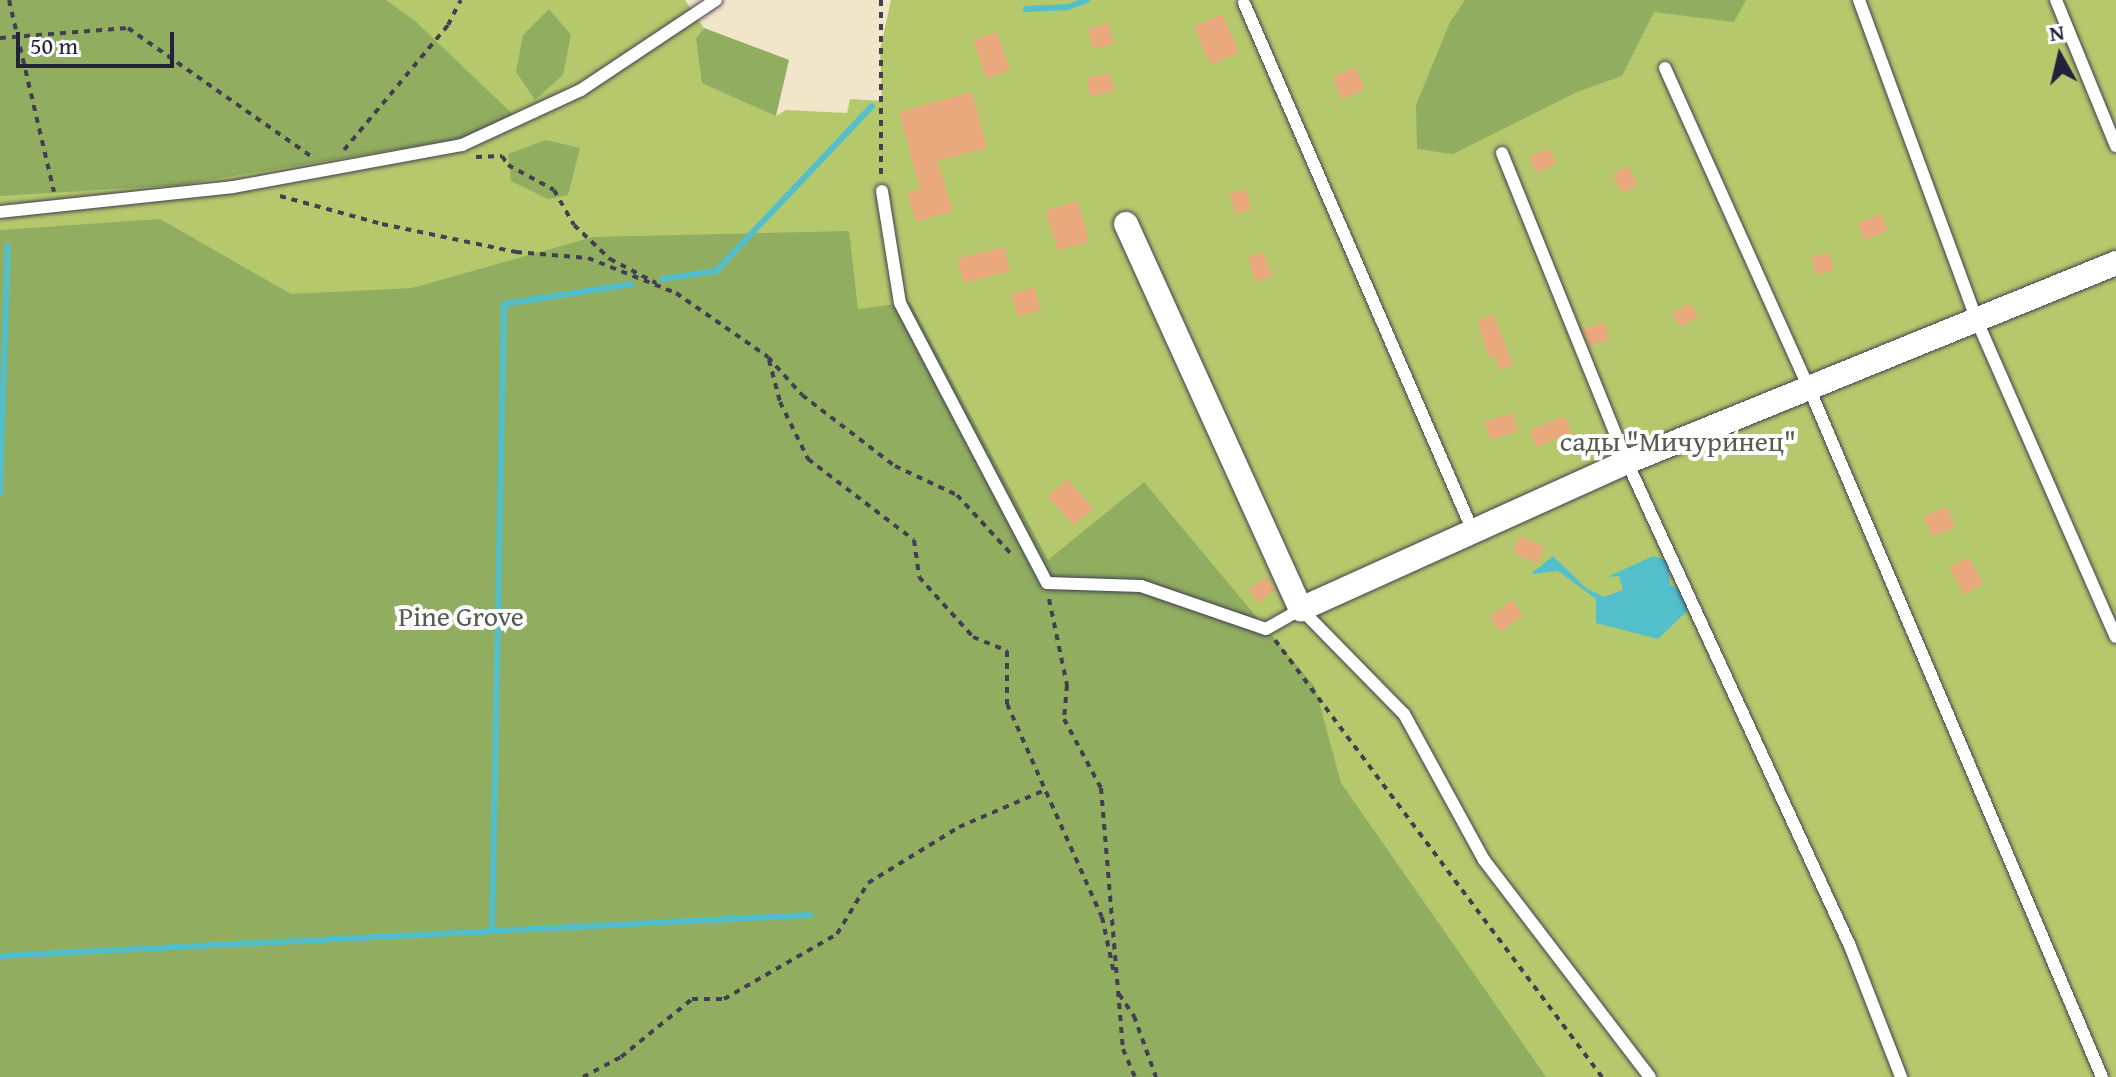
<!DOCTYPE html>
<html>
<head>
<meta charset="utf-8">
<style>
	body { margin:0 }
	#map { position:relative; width:2116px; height:1077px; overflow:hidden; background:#f1e5ca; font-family:"Gentium Book Plus",serif }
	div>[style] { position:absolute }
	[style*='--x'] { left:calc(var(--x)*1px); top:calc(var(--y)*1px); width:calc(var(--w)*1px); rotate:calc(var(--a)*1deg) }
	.green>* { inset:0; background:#b5c96c }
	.forest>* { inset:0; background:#90ad60 }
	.water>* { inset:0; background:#52bfcb }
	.stream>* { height:6px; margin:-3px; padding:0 3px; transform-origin:3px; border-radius:3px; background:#52bfcb }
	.building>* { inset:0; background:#eaa87d; transform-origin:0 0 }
	.path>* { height:4px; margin-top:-2px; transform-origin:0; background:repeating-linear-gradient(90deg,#413f50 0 6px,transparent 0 12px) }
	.roads { filter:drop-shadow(0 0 2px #413f50) drop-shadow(0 0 2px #413f50) }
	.service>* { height:12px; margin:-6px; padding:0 6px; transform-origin:6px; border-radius:6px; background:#fff }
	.minor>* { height:24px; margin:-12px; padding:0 12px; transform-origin:12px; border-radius:12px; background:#fff }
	span { translate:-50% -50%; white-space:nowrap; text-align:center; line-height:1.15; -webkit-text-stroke:8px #fff; paint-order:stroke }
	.park-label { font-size:28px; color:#555c4c }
	.north { position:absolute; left:2020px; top:16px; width:80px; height:80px; -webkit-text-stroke:6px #fff; paint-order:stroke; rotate:352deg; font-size:22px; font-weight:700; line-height:32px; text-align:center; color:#22223b }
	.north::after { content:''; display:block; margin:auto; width:28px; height:36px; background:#22223b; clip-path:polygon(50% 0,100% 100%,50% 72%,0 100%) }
	.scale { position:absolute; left:16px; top:32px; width:158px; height:36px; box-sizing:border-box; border:4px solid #22223b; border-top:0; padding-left:10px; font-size:24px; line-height:28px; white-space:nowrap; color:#22223b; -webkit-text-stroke:6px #fff; paint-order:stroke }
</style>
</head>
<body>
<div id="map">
	<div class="green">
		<div style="clip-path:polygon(0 0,685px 0,704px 28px,696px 38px,776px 116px,786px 110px,847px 113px,850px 99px,882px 101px,880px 50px,891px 0,2116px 0,2116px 1077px,0 1077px)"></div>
	</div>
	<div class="forest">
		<div style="clip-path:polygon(0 0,386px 0,415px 21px,518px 119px,458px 139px,179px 185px,0 196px)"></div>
		<div style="clip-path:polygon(1465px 0,1746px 0,1734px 22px,1654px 12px,1622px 76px,1577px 92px,1453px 154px,1417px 149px,1416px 105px,1450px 22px)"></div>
		<div style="clip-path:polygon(549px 9px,571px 35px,563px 75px,535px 100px,516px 72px,523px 35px)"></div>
		<div style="clip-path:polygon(704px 28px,789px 60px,776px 116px,702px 83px,696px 38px)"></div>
		<div style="clip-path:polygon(546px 140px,580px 148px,568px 195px,548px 199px,511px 181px,508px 154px)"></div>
		<div style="clip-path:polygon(160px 219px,291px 294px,412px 288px,593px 237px,849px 231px,858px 309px,910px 302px,1048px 560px,1144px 482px,1315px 687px,1341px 783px,1546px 1077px,0 1077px,0 230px)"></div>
	</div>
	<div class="water">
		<div style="clip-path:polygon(1553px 556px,1586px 588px,1604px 597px,1623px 590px,1619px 576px,1607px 577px,1653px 556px,1668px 561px,1670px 585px,1687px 593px,1687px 611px,1658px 639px,1596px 623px,1596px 599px,1558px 571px,1531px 574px)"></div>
	</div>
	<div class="stream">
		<div style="--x:1026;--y:9;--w:42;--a:-2.7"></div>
		<div style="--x:1068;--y:7;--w:20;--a:-20"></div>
		<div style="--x:662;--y:279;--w:55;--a:-8.4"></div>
		<div style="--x:716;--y:271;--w:227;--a:-46.6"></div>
		<div style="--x:0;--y:494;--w:248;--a:-88.2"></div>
		<div style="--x:492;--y:931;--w:627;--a:-88.9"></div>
		<div style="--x:504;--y:304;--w:129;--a:-8.9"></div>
		<div style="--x:0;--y:956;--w:811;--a:-2.9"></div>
	</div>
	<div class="building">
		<div style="left:1222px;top:14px;width:42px;height:31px;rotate:66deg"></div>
		<div style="left:1108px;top:23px;width:21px;height:21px;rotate:73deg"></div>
		<div style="left:997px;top:32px;width:40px;height:25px;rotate:71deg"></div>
		<div style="left:1355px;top:67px;width:24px;height:25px;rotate:66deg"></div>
		<div style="left:1109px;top:72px;width:19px;height:24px;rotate:74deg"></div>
		<div style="clip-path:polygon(972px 92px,987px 148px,937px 161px,953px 211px,916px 222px,907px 193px,920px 189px,899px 112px)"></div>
		<div style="left:1549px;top:148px;width:17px;height:22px;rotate:65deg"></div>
		<div style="left:1628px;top:166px;width:21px;height:18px;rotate:61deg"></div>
		<div style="left:1245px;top:189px;width:21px;height:17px;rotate:71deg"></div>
		<div style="left:1077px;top:201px;width:42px;height:33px;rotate:73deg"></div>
		<div style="left:1881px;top:214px;width:18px;height:25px;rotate:68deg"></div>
		<div style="left:1004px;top:247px;width:25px;height:48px;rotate:76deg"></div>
		<div style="left:1264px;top:252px;width:26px;height:17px;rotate:72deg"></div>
		<div style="left:1828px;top:252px;width:18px;height:18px;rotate:71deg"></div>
		<div style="left:1034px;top:287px;width:24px;height:24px;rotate:73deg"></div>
		<div style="left:1690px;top:303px;width:16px;height:21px;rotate:60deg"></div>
		<div style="clip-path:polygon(1493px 314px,1513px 365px,1501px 370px,1493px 355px,1488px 357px,1478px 321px)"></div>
		<div style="left:1604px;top:322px;width:18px;height:22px;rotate:71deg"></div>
		<div style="left:1512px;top:413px;width:19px;height:29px;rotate:72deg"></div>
		<div style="left:1565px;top:416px;width:18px;height:38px;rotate:68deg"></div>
		<div style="left:1067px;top:479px;width:39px;height:26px;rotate:48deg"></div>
		<div style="left:1947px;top:507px;width:22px;height:25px;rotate:68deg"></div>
		<div style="left:1520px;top:536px;width:27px;height:18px;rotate:24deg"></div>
		<div style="left:1969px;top:557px;width:31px;height:22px;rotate:63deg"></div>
		<div style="left:1265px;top:577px;width:16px;height:21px;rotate:52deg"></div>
		<div style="left:1512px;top:600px;width:19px;height:28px;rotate:54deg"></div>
	</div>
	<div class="path">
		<div style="--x:9;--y:0;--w:197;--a:76.8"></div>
		<div style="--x:881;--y:0;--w:177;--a:90"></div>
		<div style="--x:0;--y:38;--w:128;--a:-4.5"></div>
		<div style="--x:128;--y:28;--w:225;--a:35"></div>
		<div style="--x:344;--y:150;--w:163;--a:-50.2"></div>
		<div style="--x:448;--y:25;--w:28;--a:-63"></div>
		<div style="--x:476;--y:157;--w:26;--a:-2"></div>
		<div style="--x:502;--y:156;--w:11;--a:56"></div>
		<div style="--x:508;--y:165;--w:52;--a:28.5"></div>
		<div style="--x:554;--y:190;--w:40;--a:60.3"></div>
		<div style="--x:574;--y:225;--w:50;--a:43.4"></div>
		<div style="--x:610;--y:259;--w:52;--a:27.6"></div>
		<div style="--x:280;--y:196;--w:106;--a:15.4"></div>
		<div style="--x:382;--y:224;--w:137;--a:11.8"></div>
		<div style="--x:516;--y:252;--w:72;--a:4.8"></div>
		<div style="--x:588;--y:258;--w:95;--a:21.7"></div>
		<div style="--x:676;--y:293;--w:112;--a:34.8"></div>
		<div style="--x:768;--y:357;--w:51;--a:48.2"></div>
		<div style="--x:802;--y:395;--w:117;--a:37.4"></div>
		<div style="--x:895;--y:466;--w:68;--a:25.1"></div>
		<div style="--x:957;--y:495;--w:81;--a:47.5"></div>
		<div style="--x:769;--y:360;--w:43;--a:75.3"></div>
		<div style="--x:780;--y:402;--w:64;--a:63.8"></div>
		<div style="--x:808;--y:459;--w:133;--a:37.4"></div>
		<div style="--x:914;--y:540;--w:37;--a:82"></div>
		<div style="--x:919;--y:577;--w:81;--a:48"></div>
		<div style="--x:973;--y:637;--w:37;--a:22"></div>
		<div style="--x:1007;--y:651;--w:53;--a:90"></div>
		<div style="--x:1007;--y:704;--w:233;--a:66"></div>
		<div style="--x:1102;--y:917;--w:57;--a:77.9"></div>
		<div style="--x:1049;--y:599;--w:88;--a:78.2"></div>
		<div style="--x:1067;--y:685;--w:34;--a:95"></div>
		<div style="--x:1064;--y:719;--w:78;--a:61.8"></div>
		<div style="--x:1101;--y:788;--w:262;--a:85.2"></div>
		<div style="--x:1123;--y:1049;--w:30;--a:67"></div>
		<div style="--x:1275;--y:640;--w:546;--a:53.19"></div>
		<div style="--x:1119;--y:994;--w:27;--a:56"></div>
		<div style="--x:1134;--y:1016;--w:65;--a:70.2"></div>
		<div style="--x:583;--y:1077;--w:43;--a:-27.8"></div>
		<div style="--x:621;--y:1057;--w:92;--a:-39.2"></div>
		<div style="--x:692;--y:999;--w:32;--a:0"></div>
		<div style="--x:724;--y:999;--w:130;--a:-29.9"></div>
		<div style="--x:837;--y:934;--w:60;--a:-58.7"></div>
		<div style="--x:868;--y:883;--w:107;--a:-31.6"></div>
		<div style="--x:959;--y:827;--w:94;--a:-23.3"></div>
	</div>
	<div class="roads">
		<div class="service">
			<div style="--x:1859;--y:0;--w:342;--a:69.8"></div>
			<div style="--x:1977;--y:321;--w:345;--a:66.3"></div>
			<div style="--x:2056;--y:0;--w:158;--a:67.7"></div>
			<div style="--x:1244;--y:3;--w:573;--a:66.57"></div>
			<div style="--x:1665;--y:68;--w:351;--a:65.8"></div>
			<div style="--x:1809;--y:388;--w:749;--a:66.96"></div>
			<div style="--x:1502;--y:153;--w:333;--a:68"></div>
			<div style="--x:1627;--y:462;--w:533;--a:65.26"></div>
			<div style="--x:1850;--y:946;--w:141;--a:68.7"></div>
			<div style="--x:882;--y:191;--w:113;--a:80.9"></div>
			<div style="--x:900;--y:303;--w:316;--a:62.3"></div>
			<div style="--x:1047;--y:583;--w:94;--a:1.8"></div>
			<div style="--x:1141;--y:586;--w:132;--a:19"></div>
			<div style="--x:1266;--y:629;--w:40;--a:-29.7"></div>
			<div style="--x:1301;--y:609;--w:147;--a:45.6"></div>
			<div style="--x:1404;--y:714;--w:166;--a:61.3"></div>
			<div style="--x:1484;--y:860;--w:273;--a:52.6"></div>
			<div style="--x:0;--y:212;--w:234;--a:-6.1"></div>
			<div style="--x:233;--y:187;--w:233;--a:-10.4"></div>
			<div style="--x:462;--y:145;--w:131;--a:-24.8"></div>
			<div style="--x:581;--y:90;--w:162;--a:-33.7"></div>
		</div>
		<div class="minor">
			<div style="--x:1126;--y:224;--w:423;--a:65.6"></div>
			<div style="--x:1301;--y:609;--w:358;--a:-24.3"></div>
			<div style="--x:1627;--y:462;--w:528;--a:-22.14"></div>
		</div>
	</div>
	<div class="park-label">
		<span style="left:1678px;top:441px">сады "Мичуринец"</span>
		<span style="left:461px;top:616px">Pine Grove</span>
	</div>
	<div class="north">N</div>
	<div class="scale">50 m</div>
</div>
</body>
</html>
